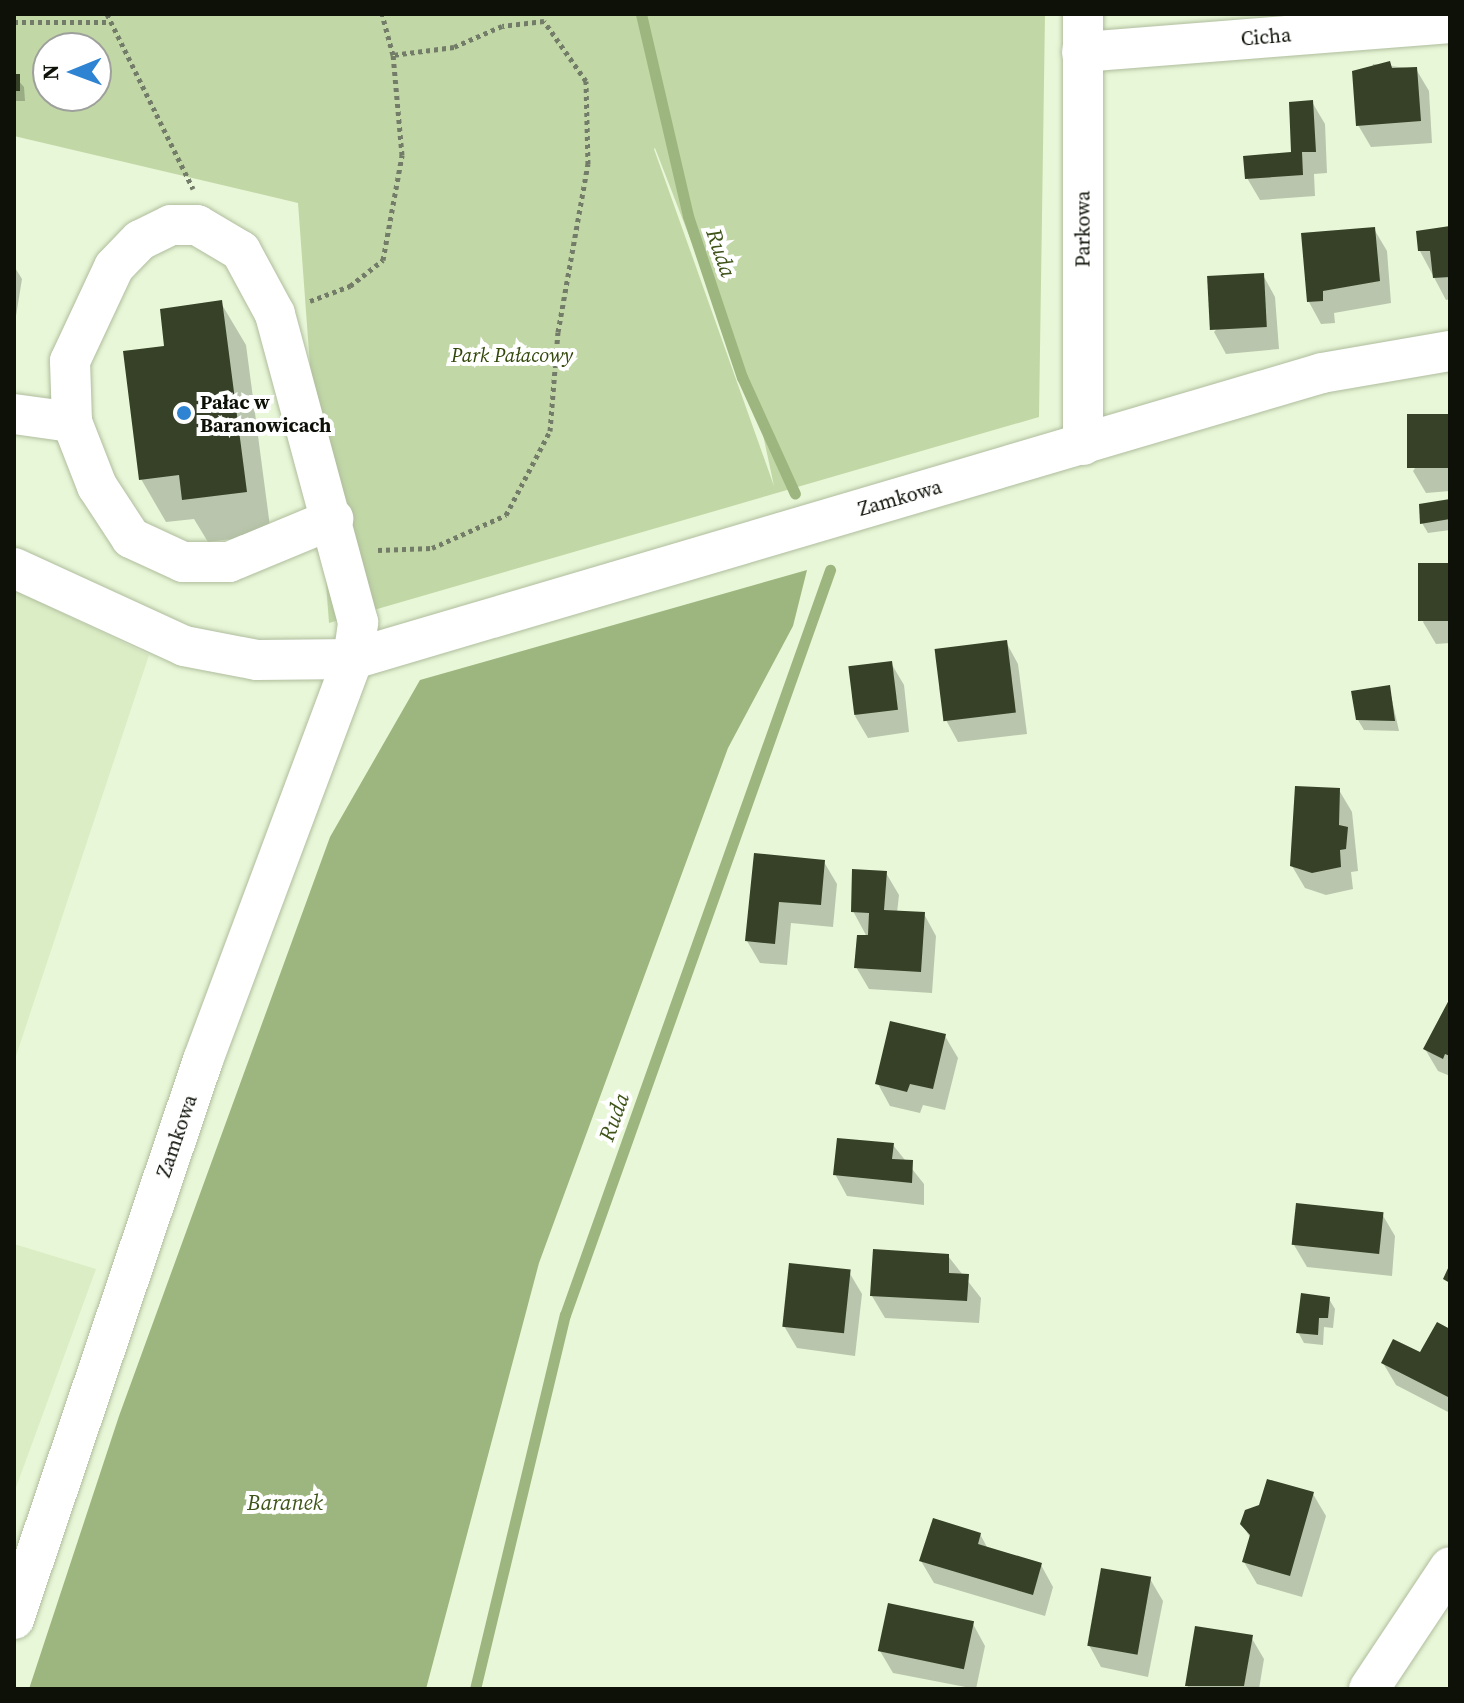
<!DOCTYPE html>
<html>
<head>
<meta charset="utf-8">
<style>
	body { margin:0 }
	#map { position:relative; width:1464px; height:1703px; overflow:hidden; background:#e8f7d7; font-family:"Source Serif 4",serif }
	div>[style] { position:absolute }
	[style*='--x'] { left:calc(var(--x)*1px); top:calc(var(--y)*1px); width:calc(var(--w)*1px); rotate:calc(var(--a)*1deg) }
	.built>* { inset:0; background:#dbedc5 }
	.green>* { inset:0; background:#c1d7a6 }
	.water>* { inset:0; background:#9db57e }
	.shadow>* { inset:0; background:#0003 }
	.stream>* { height:11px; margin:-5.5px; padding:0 5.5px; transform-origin:5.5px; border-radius:5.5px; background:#9db57e }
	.building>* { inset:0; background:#364127; transform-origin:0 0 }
	.path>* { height:5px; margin-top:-2.5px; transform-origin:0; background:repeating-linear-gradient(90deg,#737c68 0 4px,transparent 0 8px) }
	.roads { filter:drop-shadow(0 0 2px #afbd9e) drop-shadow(0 0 2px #afbd9e) }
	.street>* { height:40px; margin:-20px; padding:0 20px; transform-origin:20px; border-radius:20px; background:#fff }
	.dots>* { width:22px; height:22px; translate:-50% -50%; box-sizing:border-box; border:4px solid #fff; border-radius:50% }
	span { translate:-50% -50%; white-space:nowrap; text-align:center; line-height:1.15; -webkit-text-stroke:8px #fff; paint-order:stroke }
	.street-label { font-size:20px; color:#0d1107 }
	.park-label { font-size:20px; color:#32470a; font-style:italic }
	.poi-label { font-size:20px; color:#0d1107; font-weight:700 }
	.left { translate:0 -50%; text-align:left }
	.water-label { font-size:22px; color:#3e5419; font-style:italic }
	.frame { position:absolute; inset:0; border:16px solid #0d1107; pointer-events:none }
	.north { position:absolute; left:32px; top:32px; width:80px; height:80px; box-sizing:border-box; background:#fff; border:2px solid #9ea09c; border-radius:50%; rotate:269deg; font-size:22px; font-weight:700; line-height:32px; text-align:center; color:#0d1107 }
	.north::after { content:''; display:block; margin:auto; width:28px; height:36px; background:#2e84d2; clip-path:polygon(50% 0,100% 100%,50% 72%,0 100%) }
</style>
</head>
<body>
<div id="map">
	<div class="built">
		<div style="clip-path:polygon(14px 590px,149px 655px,14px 1062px)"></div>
		<div style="clip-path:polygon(14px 1244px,96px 1269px,14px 1493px)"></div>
	</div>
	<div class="green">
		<div style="clip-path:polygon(evenodd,14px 14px,1045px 14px,1039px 417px,329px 623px,298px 203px,14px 136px,14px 14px,48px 48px,96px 48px,96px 96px,48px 96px,48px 48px,14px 14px,655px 148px,759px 416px,774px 486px,654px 149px,655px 148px)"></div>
	</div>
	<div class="water">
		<div style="clip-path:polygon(807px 570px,793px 626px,728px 748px,539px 1263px,426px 1689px,29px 1689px,119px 1416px,330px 837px,420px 680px)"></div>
	</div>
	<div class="shadow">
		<div style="clip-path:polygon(1373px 64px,1416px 69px,1429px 91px,1432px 143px,1371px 147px,1358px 125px)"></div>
		<div style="clip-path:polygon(14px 76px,24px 87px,25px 101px,14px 101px)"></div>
		<div style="clip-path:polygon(1312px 102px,1325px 124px,1327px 173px,1314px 174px,1315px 196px,1260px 200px,1247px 178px,1293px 154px)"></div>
		<div style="clip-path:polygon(1374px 229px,1387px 251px,1391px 303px,1334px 313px,1335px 323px,1321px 324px,1309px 302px)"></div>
		<div style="clip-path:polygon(1450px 229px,1450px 299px,1446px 300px,1420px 251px)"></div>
		<div style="clip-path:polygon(14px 266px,22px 279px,14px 328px)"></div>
		<div style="clip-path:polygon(1263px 275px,1275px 297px,1279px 349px,1226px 354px,1214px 332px)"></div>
		<div style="clip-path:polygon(221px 303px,246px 345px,271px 534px,208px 542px,194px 519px,166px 522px,141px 479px,166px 348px)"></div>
		<div style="clip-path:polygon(1450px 416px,1450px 491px,1426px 493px,1413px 471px)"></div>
		<div style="clip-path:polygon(1450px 501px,1450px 530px,1428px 533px,1422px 523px)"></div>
		<div style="clip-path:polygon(1450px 565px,1450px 643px,1436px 644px,1423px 622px)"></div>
		<div style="clip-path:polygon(1006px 642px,1018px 664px,1027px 734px,958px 742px,946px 720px)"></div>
		<div style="clip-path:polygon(891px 663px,904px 685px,909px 732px,868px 738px,855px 716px)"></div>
		<div style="clip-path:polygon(1389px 687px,1399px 731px,1364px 730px,1358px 720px)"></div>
		<div style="clip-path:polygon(1339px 790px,1352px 812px,1358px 871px,1351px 872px,1353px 889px,1326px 895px,1305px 888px,1292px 866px)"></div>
		<div style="clip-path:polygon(755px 855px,824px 862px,837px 884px,833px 927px,791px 923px,787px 965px,760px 963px,747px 941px)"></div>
		<div style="clip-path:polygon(886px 873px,899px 895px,897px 913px,924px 914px,936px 936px,932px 993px,869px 989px,856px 967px,867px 937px,853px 911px)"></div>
		<div style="clip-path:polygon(1450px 1002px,1450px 1076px,1438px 1071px,1425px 1049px)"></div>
		<div style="clip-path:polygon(945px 1036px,958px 1058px,945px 1110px,923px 1105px,920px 1113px,890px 1106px,878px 1084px)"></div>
		<div style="clip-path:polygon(893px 1145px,924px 1184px,924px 1205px,847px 1196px,835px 1174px)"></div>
		<div style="clip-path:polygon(1382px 1214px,1395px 1236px,1392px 1276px,1307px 1267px,1294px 1245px)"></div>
		<div style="clip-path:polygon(948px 1256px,981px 1298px,979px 1323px,885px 1318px,872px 1296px)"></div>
		<div style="clip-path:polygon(849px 1272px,862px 1294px,855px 1356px,797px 1348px,784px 1326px)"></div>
		<div style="clip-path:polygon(1329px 1299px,1335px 1309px,1333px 1328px,1324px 1327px,1323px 1345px,1304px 1343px,1298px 1332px)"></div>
		<div style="clip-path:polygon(1450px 1331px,1450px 1413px,1396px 1385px,1383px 1363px,1421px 1355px)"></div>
		<div style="clip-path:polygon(1313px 1494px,1326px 1516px,1302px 1597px,1257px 1584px,1244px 1562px,1251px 1539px,1242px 1524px)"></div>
		<div style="clip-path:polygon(980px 1534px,988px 1549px,1041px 1565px,1053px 1587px,1045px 1616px,934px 1583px,921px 1561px)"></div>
		<div style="clip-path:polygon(1150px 1579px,1163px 1601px,1148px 1677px,1101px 1667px,1089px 1645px)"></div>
		<div style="clip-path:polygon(973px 1624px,985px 1646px,976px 1689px,893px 1673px,880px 1651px)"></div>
		<div style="clip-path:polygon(1251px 1637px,1264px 1659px,1259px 1689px,1189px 1689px,1187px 1685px)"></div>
	</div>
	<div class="stream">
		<div style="--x:641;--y:14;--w:207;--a:76.9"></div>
		<div style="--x:688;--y:216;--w:170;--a:71.5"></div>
		<div style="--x:742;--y:377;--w:128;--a:65.6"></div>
		<div style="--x:475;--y:1689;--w:385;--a:-76.5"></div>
		<div style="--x:565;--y:1315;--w:791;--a:-70.42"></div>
	</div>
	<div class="building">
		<div style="clip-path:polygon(1390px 61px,1392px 68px,1417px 67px,1421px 121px,1356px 126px,1352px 71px)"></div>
		<div style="left:14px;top:74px;width:6px;height:17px"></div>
		<div style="clip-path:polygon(1313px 100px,1316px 152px,1302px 152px,1303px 175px,1245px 179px,1243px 156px,1291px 152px,1289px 102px)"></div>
		<div style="clip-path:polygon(1450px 226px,1450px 277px,1433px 278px,1430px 251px,1418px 251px,1416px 231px)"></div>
		<div style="clip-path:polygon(1375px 227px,1380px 281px,1323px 291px,1323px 301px,1307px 302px,1301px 233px)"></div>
		<div style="left:1264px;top:273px;width:54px;height:57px;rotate:87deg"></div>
		<div style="clip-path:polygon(222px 300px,247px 492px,182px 500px,179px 475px,139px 480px,123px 351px,164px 346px,160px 309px)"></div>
		<div style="left:1450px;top:414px;width:54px;height:43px;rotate:90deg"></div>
		<div style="clip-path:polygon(1450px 499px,1450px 519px,1420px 524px,1419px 504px)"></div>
		<div style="left:1450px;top:563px;width:58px;height:32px;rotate:90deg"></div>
		<div style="left:1007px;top:640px;width:73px;height:73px;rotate:83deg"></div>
		<div style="left:892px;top:661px;width:49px;height:44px;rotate:83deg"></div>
		<div style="clip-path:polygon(1390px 685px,1395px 721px,1356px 720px,1351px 691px)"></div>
		<div style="clip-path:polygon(1295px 786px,1340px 788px,1339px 825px,1348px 827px,1346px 849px,1340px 850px,1341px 867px,1312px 873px,1290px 866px)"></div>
		<div style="clip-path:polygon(754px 853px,825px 860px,821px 905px,779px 902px,775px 944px,745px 941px)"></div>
		<div style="clip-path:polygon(852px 869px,887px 871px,884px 910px,925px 912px,921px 972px,854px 968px,857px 935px,868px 935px,869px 913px,851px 912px)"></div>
		<div style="clip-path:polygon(1450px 998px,1450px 1056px,1445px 1054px,1443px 1059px,1423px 1049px)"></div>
		<div style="clip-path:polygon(890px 1021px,946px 1034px,933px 1089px,910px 1084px,907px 1092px,875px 1084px)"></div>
		<div style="clip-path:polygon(837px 1138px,894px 1143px,892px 1159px,913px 1160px,912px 1183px,833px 1175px)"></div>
		<div style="left:1296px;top:1203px;width:88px;height:42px;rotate:6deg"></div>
		<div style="clip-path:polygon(873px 1249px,949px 1254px,949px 1273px,969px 1274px,967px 1301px,870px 1296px)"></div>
		<div style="left:789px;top:1263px;width:62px;height:64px;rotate:6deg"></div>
		<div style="clip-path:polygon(1450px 1264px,1450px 1283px,1443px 1279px)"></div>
		<div style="clip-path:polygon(1301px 1293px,1330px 1297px,1328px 1318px,1319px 1318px,1318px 1335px,1296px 1333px)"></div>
		<div style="clip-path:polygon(1437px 1322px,1450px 1329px,1450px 1398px,1381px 1363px,1393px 1339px,1420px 1352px)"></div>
		<div style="clip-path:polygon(1267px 1479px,1314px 1492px,1290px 1576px,1242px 1562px,1250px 1535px,1240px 1524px,1245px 1510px,1259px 1505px)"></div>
		<div style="clip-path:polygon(933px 1518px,981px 1533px,978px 1544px,1042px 1563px,1033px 1595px,919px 1561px)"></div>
		<div style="left:1101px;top:1568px;width:51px;height:79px;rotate:10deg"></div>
		<div style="left:888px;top:1603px;width:88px;height:49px;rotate:12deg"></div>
		<div style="clip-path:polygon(1195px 1626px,1253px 1635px,1244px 1686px,1185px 1686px)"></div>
	</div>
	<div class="path">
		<div style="--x:107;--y:14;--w:195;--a:63.8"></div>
		<div style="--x:14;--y:22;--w:96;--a:0"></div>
		<div style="--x:310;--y:301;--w:43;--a:-20.6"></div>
		<div style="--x:350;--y:286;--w:42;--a:-38.2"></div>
		<div style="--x:383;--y:260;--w:107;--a:-79.7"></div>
		<div style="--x:402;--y:155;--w:100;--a:-95.1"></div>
		<div style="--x:378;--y:550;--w:54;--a:-2.1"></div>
		<div style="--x:432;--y:548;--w:81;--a:-24"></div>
		<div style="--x:506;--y:515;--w:95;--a:-62.4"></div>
		<div style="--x:550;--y:431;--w:99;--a:-85.4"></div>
		<div style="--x:558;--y:332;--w:171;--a:-79.9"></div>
		<div style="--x:588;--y:164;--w:83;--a:-91.4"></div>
		<div style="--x:586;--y:81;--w:73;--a:-125"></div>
		<div style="--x:544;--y:21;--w:42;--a:173.2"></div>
		<div style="--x:502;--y:26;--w:52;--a:156.4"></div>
		<div style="--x:454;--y:47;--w:62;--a:172.5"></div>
		<div style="--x:393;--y:55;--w:42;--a:-105"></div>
	</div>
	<div class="roads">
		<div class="street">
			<div style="--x:1083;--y:14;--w:431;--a:90"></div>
			<div style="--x:1082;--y:52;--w:369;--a:-4.5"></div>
			<div style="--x:14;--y:414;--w:59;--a:7.9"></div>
			<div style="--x:72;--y:422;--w:69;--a:68.7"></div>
			<div style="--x:97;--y:486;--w:62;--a:56.8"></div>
			<div style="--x:131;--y:538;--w:57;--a:24.8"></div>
			<div style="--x:183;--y:562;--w:46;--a:0"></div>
			<div style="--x:229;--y:562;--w:113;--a:-22.5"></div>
			<div style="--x:14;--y:568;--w:187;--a:24.6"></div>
			<div style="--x:184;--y:646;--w:74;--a:10.9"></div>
			<div style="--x:257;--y:660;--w:96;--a:-0.6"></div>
			<div style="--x:353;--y:659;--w:1010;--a:-16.44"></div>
			<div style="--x:1322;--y:373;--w:130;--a:-9.8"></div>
			<div style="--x:14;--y:1619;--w:590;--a:-71.32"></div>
			<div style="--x:203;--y:1060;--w:428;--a:-69.5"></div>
			<div style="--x:353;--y:659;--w:37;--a:-82"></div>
			<div style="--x:358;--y:622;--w:319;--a:-105.1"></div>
			<div style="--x:275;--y:314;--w:72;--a:-118.4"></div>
			<div style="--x:241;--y:251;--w:51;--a:-149.4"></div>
			<div style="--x:197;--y:225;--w:26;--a:180"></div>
			<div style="--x:171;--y:225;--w:34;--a:154"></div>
			<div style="--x:140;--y:240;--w:37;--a:134"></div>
			<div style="--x:114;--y:267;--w:104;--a:115.1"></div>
			<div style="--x:70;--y:361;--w:61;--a:88.1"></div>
			<div style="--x:1369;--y:1689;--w:146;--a:-56.4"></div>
		</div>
	</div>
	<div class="dots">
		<div style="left:184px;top:413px;background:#2e84d2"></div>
	</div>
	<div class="street-label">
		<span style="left:1266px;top:37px;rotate:-5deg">Cicha</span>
		<span style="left:1083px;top:229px;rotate:-90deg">Parkowa</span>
		<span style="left:900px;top:498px;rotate:-16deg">Zamkowa</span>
		<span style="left:177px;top:1136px;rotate:-71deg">Zamkowa</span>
	</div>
	<div class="park-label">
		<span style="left:512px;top:355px">Park Pałacowy</span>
	</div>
	<div class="poi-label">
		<span class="left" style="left:200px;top:414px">Pałac w<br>Baranowicach</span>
	</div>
	<div class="water-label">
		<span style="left:721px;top:253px;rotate:71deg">Ruda</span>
		<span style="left:614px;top:1117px;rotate:-70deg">Ruda</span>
		<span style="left:285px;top:1503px">Baranek</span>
	</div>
	<div class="frame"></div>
	<div class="north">N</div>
</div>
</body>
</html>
